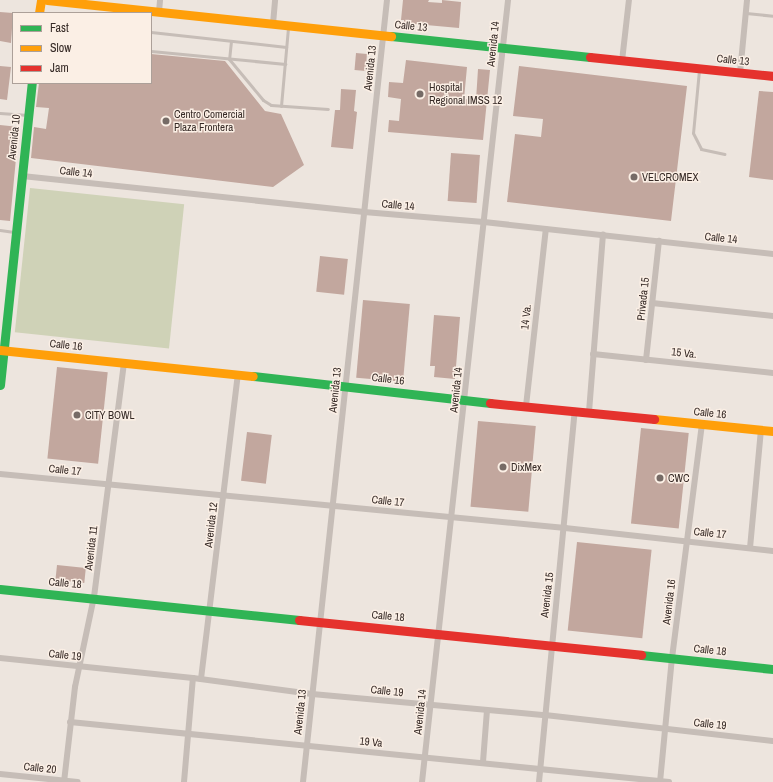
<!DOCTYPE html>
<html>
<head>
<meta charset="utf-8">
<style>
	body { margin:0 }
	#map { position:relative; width:773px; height:782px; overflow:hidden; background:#ede5de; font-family:"Archivo Narrow",sans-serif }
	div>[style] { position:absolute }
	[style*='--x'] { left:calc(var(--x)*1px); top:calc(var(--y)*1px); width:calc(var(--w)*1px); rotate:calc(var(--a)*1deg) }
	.green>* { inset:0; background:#cfd2b7; transform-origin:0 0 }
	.building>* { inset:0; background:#c2a79e; transform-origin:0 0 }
	.lane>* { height:3px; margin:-1.5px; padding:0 1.5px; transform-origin:1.5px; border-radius:1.5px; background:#c6bdb7 }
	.street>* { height:6px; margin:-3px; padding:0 3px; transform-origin:3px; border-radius:3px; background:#c6bdb7 }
	.fast>* { height:9px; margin:-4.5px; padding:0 4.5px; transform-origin:4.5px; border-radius:4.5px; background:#30b455 }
	.slow>* { height:9px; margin:-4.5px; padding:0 4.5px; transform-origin:4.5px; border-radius:4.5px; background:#ff9f0a }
	.jam>* { height:9px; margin:-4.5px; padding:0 4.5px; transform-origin:4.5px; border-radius:4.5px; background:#e5322d }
	.dots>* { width:11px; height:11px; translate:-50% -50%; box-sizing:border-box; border:2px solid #fbefe5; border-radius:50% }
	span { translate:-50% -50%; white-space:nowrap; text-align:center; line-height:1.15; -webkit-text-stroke:3px #fbefe5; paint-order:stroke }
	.street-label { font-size:11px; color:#362a26 }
	.poi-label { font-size:11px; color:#362a26 }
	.left { translate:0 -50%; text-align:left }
	.legend { position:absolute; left:12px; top:12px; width:140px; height:72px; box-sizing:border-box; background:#fbefe5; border:1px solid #aca099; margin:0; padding:5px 7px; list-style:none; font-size:12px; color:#362a26 }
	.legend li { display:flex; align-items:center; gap:8px; height:20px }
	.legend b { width:20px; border:1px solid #aca099 }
</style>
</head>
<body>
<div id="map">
	<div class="green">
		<div style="left:30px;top:188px;width:155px;height:145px;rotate:6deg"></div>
	</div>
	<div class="building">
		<div style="clip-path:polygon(403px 0,429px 0,428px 2px,442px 3px,442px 0,461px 2px,459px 28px,404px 23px,404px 20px,401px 20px)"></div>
		<div style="clip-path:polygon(0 12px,13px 13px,11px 43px,0 41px)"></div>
		<div style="left:356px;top:53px;width:11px;height:17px;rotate:5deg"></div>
		<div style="clip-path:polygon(151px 54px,225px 61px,265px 111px,281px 114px,304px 165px,273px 187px,31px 158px,34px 127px,46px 129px,49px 108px,36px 107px,39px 83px,151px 83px)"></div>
		<div style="clip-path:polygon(406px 60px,467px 67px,464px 99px,476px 100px,478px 69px,490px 70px,483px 140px,388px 132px,389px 120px,399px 121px,401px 99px,388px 97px,389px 82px,403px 83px)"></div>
		<div style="clip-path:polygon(0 66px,11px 67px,7px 100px,0 99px)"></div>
		<div style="clip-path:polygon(519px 66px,687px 86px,671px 221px,507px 202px,515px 134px,541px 137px,543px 119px,513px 116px)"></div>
		<div style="clip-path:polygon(341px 89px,356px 90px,354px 111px,357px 112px,353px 149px,331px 147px,335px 110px,340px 110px)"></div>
		<div style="clip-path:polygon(759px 91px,773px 92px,773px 180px,749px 177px)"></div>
		<div style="clip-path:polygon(0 125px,19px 127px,10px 221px,0 220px)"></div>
		<div style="left:451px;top:153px;width:29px;height:48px;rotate:4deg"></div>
		<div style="left:320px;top:256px;width:28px;height:36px;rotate:6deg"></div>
		<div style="left:363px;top:300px;width:47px;height:78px;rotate:5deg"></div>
		<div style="clip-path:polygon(434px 315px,460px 317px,455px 379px,434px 377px,435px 366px,430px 366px)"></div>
		<div style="left:57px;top:367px;width:51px;height:92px;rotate:6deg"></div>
		<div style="left:478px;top:421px;width:58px;height:86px;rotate:5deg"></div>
		<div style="left:641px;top:428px;width:48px;height:96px;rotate:6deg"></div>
		<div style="left:247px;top:432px;width:25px;height:49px;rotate:7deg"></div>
		<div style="left:577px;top:542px;width:75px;height:89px;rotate:6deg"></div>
		<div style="left:57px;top:565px;width:29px;height:15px;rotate:6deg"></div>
	</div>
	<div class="lane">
		<div style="--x:746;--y:13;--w:27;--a:6"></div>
		<div style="--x:151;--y:32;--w:136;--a:6.3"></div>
		<div style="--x:231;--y:41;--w:18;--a:96"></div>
		<div style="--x:229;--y:59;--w:53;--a:50.3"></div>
		<div style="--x:263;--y:100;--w:9;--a:32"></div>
		<div style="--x:271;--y:105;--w:57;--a:4"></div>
		<div style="--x:151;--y:51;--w:135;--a:5.5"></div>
		<div style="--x:699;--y:70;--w:63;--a:95.4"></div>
		<div style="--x:693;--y:133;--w:18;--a:63"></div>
		<div style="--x:701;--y:149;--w:24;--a:12"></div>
		<div style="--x:281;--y:106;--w:79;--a:-84.9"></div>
		<div style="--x:0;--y:113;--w:28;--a:4"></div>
		<div style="--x:0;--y:230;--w:14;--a:8"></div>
	</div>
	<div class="street">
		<div style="--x:159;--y:12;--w:12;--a:-85"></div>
		<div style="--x:273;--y:24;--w:24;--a:-85"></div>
		<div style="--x:622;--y:61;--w:61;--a:-83.5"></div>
		<div style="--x:740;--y:73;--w:73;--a:-84.5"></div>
		<div style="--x:22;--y:176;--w:344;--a:6"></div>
		<div style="--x:364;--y:212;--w:120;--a:4.8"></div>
		<div style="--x:484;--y:222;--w:291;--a:6.3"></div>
		<div style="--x:652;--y:303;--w:122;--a:6.1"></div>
		<div style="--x:593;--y:354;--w:181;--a:6"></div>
		<div style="--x:646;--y:360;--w:120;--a:-83.8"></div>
		<div style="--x:526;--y:406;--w:178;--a:-83.6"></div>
		<div style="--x:589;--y:412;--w:178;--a:-85.5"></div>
		<div style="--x:0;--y:474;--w:568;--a:5.46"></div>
		<div style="--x:565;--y:528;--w:209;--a:6.3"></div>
		<div style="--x:750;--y:548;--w:119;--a:-84.7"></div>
		<div style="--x:0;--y:658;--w:194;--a:5.9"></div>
		<div style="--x:193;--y:678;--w:120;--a:7.7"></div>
		<div style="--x:312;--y:694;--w:234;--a:5.2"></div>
		<div style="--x:545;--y:715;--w:229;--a:6.5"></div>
		<div style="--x:201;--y:679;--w:307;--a:-83.1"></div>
		<div style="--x:70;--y:722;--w:602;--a:5.72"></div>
		<div style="--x:483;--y:762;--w:52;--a:-85.6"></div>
		<div style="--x:0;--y:774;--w:78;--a:5.9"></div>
		<div style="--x:64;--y:782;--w:96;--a:-83.4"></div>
		<div style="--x:75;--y:687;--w:92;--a:-78.1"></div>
		<div style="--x:94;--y:597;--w:236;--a:-82.7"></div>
		<div style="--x:184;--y:782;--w:104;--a:-85.1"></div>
		<div style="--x:303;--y:782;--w:786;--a:-83.87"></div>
		<div style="--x:422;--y:782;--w:787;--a:-83.72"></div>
		<div style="--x:539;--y:782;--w:373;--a:-84.5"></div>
		<div style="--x:660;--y:782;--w:125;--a:-84.5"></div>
		<div style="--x:672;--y:658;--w:235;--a:-82.7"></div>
	</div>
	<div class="fast">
		<div style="--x:391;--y:36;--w:200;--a:6"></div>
		<div style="--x:253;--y:376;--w:239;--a:6.5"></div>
		<div style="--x:0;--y:385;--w:304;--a:-84"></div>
		<div style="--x:0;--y:589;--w:301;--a:5.9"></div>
		<div style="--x:641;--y:655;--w:133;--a:6.1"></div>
	</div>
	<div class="slow">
		<div style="--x:47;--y:0;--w:346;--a:6"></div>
		<div style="--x:39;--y:13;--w:13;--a:-81"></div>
		<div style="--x:0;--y:350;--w:254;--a:5.9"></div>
		<div style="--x:654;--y:419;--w:120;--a:5.8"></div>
	</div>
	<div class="jam">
		<div style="--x:590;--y:57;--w:184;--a:5.9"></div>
		<div style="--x:490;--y:403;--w:165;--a:5.6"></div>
		<div style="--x:299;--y:620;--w:344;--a:5.8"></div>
	</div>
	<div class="dots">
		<div style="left:420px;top:94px;background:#766b66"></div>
		<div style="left:166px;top:121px;background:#766b66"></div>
		<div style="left:634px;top:177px;background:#766b66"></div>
		<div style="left:77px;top:415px;background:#766b66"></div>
		<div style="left:503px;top:467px;background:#766b66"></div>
		<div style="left:660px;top:478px;background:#766b66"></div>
	</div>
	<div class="street-label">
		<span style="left:411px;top:26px;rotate:6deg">Calle 13</span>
		<span style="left:493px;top:44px;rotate:-84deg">Avenida 14</span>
		<span style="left:733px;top:60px;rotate:6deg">Calle 13</span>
		<span style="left:370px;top:68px;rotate:-84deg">Avenida 13</span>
		<span style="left:14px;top:137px;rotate:-84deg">Avenida 10</span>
		<span style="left:76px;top:172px;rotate:6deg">Calle 14</span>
		<span style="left:398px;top:205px;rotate:5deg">Calle 14</span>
		<span style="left:721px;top:238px;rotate:6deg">Calle 14</span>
		<span style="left:643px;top:299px;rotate:-84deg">Privada 15</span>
		<span style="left:526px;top:317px;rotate:-84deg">14 Va.</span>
		<span style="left:66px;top:345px;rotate:6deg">Calle 16</span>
		<span style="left:684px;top:353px;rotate:6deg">15 Va.</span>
		<span style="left:388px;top:379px;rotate:7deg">Calle 16</span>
		<span style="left:335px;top:390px;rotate:-84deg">Avenida 13</span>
		<span style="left:456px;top:390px;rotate:-84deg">Avenida 14</span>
		<span style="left:710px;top:413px;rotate:6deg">Calle 16</span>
		<span style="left:65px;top:470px;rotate:6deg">Calle 17</span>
		<span style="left:388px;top:501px;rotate:6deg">Calle 17</span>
		<span style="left:211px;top:525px;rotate:-83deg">Avenida 12</span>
		<span style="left:710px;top:533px;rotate:6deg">Calle 17</span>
		<span style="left:91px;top:548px;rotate:-83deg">Avenida 11</span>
		<span style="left:65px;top:583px;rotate:5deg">Calle 18</span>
		<span style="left:547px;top:595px;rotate:-83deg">Avenida 15</span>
		<span style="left:669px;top:602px;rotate:-83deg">Avenida 16</span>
		<span style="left:388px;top:616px;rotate:5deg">Calle 18</span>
		<span style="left:710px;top:650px;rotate:6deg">Calle 18</span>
		<span style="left:65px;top:655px;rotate:6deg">Calle 19</span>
		<span style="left:387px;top:691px;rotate:6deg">Calle 19</span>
		<span style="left:300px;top:712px;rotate:-84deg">Avenida 13</span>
		<span style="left:420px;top:712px;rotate:-84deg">Avenida 14</span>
		<span style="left:710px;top:724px;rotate:6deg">Calle 19</span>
		<span style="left:371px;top:742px;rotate:6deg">19 Va</span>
		<span style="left:40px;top:768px;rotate:6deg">Calle 20</span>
	</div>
	<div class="poi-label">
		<span class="left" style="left:429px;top:94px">Hospital<br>Regional IMSS 12</span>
		<span class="left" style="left:174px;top:121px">Centro Comercial<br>Plaza Frontera</span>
		<span class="left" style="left:642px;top:177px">VELCROMEX</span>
		<span class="left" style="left:85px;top:415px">CITY BOWL</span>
		<span class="left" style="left:511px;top:467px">DixMex</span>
		<span class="left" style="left:668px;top:478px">CWC</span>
	</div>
	<ul class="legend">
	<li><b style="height:5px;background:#30b455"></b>Fast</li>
	<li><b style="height:5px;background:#ff9f0a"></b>Slow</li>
	<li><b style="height:5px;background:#e5322d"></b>Jam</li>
	</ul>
</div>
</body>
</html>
